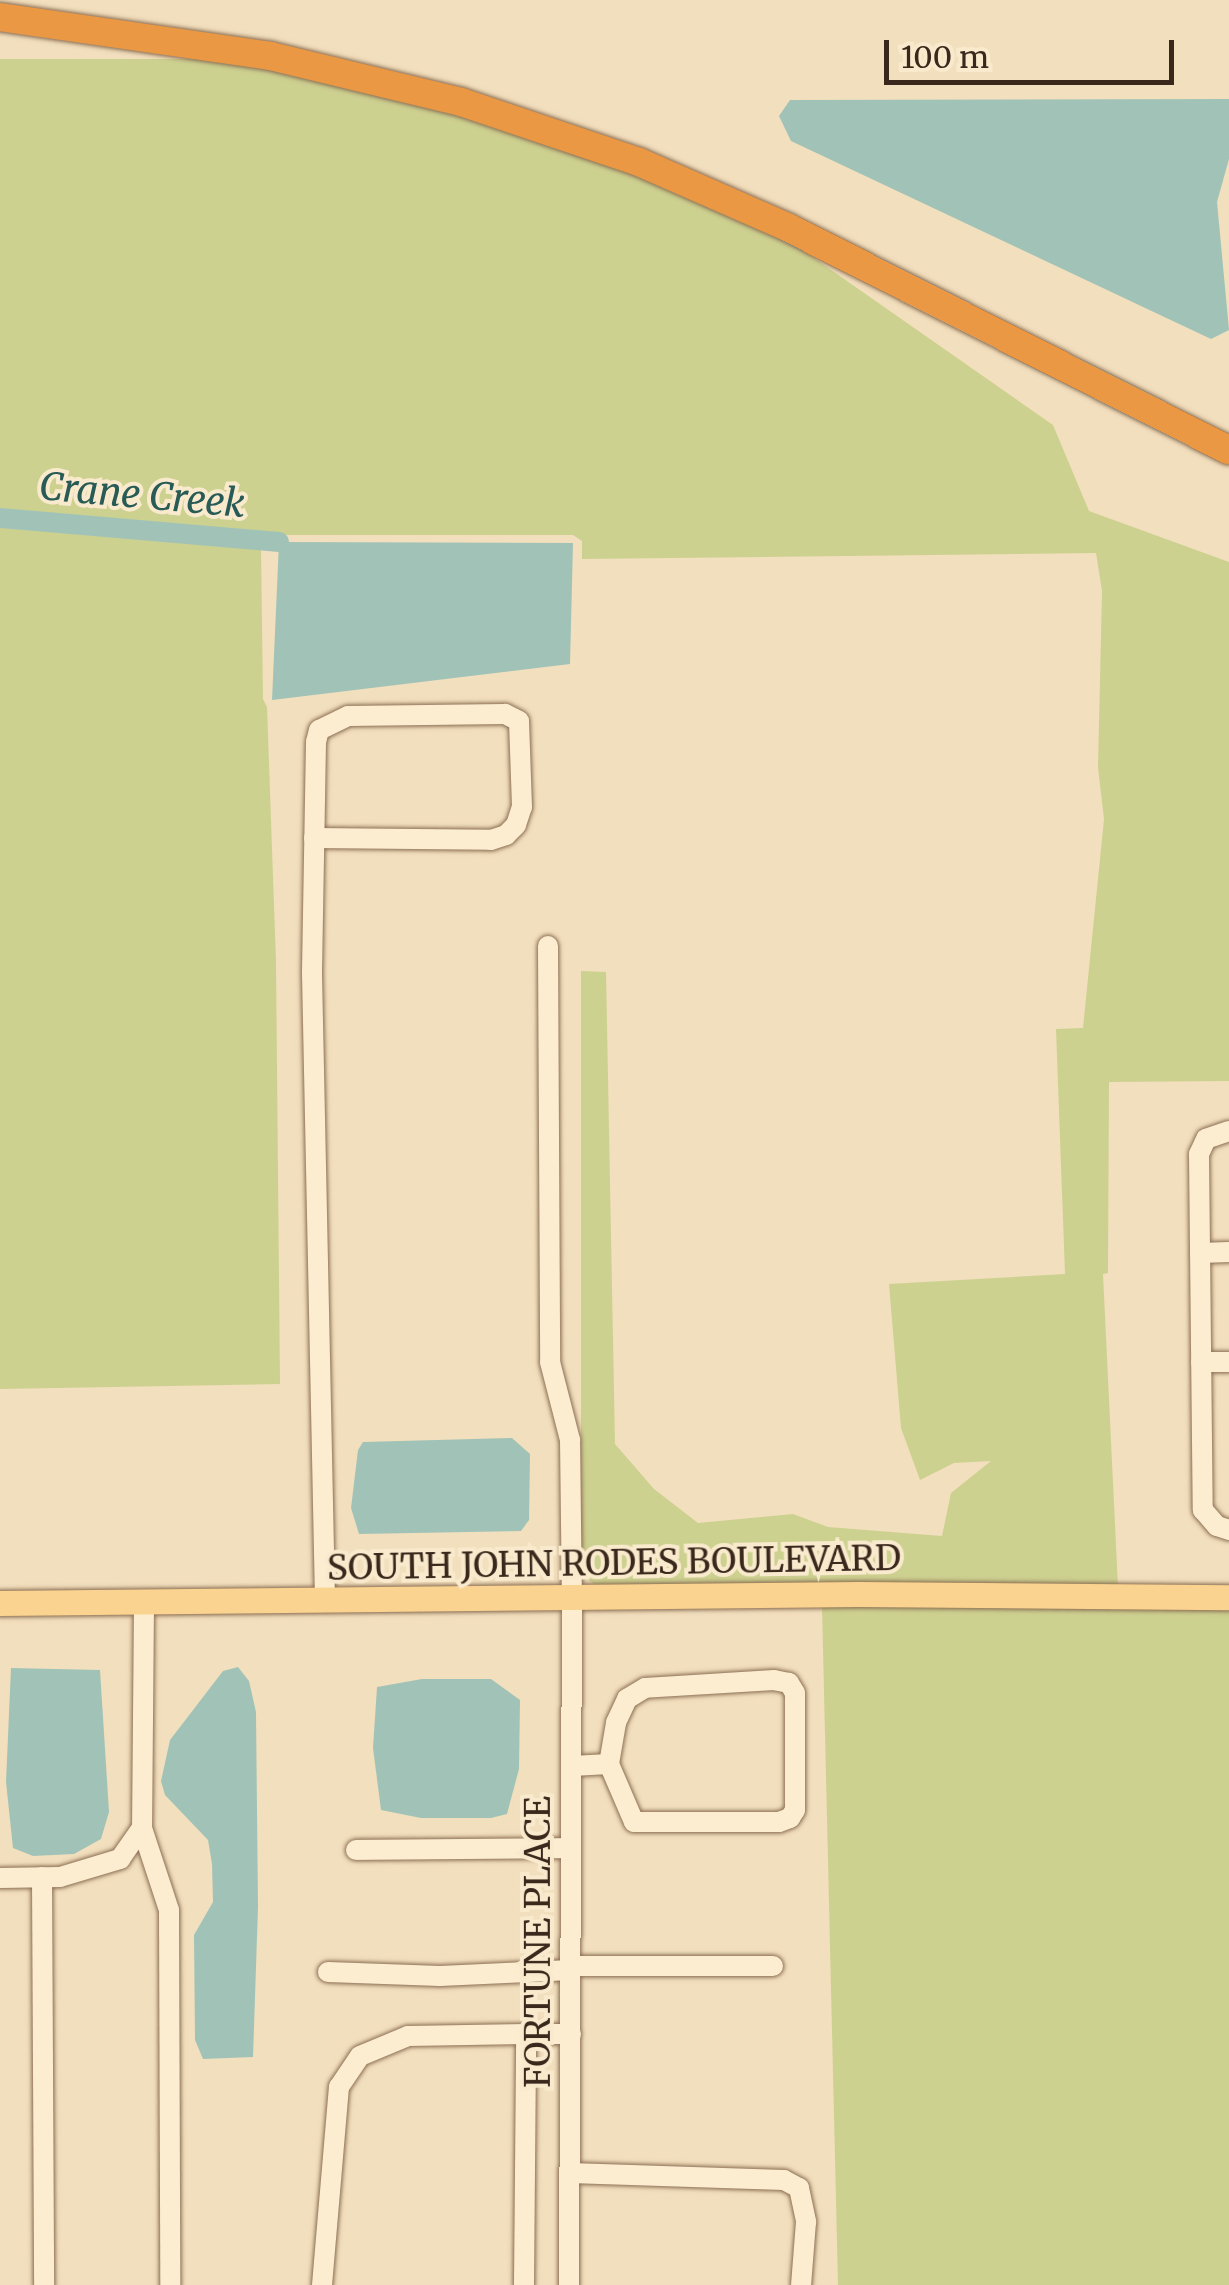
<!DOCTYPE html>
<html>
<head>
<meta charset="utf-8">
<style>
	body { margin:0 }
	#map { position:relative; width:1229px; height:2285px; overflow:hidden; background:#f2dfbd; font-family:Merriweather,serif }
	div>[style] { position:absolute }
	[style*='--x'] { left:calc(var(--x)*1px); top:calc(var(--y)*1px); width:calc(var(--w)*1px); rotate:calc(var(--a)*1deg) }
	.green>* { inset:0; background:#cdd190 }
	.water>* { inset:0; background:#a1c3b7 }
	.canal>* { height:20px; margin:-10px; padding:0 10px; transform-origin:10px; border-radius:10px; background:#a1c3b7 }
	.roads { filter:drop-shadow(0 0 2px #8c6f54) drop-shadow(0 0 2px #8c6f54) }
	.minor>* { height:20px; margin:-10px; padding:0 10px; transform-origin:10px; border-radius:10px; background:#fcedd1 }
	.major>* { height:25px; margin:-12.5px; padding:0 12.5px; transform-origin:12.5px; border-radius:12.5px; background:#fad390 }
	.highway>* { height:28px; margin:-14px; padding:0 14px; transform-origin:14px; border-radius:14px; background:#eb9844 }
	span { translate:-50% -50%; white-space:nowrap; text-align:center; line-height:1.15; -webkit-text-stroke:8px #f9eacd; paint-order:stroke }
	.street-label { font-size:35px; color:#39281b }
	.water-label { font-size:38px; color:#285b55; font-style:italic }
	.scale { position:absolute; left:884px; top:40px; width:290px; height:45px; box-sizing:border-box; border:5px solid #39281b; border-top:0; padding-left:12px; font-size:30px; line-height:35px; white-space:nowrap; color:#39281b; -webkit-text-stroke:8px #f9eacd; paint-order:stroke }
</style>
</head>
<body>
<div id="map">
	<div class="green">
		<div style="clip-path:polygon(0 59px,221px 59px,458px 111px,634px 171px,784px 237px,1053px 425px,1089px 511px,1229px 562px,1229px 1081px,1109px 1082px,1108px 1273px,1103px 1274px,1118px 1587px,600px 1588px,581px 1575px,581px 971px,606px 972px,615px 1444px,654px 1489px,698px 1523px,793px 1514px,828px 1527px,942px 1536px,951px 1493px,991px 1461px,954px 1463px,920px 1480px,901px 1428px,889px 1284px,1065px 1274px,1056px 1029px,1083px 1028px,1104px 819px,1098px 768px,1102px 591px,1096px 553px,582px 559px,582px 541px,573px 535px,273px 535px,269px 547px,261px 547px,263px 699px,267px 707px,276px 961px,280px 1384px,0 1389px)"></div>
		<div style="clip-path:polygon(814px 1605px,1229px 1607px,1229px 2285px,838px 2285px,822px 1607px)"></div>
	</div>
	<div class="water">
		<div style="clip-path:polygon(1229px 99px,1229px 159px,1217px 202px,1229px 330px,1211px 339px,791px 141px,779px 116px,790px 100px)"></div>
		<div style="clip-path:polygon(279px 542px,573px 543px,570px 664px,272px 700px)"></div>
		<div style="clip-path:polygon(512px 1438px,530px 1454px,529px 1520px,521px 1531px,359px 1534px,351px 1508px,358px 1450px,363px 1442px)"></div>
		<div style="clip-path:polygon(238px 1667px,249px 1681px,256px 1712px,258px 1907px,253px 2057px,203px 2059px,195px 2040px,194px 1935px,213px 1902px,212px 1864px,208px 1840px,165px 1795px,161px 1781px,170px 1740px,223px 1671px)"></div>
		<div style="clip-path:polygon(11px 1668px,100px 1670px,109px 1812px,101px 1839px,74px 1854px,33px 1856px,13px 1848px,6px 1782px)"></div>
		<div style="clip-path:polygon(422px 1679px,491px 1679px,520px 1700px,519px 1769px,507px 1814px,491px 1818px,421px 1818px,381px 1810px,373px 1748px,377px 1687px)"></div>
	</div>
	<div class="canal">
		<div style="--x:0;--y:518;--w:280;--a:4.9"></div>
	</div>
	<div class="roads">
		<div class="minor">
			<div style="--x:314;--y:838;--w:177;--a:0.6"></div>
			<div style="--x:491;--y:840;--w:16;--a:-18"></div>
			<div style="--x:506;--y:835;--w:14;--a:-45"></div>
			<div style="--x:516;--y:825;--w:19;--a:-72"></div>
			<div style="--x:522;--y:807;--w:86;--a:-92"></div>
			<div style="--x:519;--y:721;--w:16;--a:-153"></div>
			<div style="--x:505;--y:714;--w:157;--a:179.3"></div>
			<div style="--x:348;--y:716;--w:32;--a:154"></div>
			<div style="--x:319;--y:730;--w:12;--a:104"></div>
			<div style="--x:316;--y:742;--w:232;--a:91"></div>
			<div style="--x:312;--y:974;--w:627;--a:88.81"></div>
			<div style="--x:548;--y:946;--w:416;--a:89.7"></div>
			<div style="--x:550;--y:1362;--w:81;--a:75.6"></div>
			<div style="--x:570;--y:1440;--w:158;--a:89.3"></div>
			<div style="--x:572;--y:1598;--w:687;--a:90.25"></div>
			<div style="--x:1229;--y:1131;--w:24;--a:161"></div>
			<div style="--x:1206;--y:1139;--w:17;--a:115"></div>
			<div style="--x:1199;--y:1154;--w:356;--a:89.4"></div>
			<div style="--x:1203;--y:1510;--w:21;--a:49"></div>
			<div style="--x:1217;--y:1526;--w:13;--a:18"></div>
			<div style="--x:1200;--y:1253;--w:29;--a:-2"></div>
			<div style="--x:1201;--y:1362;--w:28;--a:0"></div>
			<div style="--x:144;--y:1604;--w:224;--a:90.5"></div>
			<div style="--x:142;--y:1828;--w:86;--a:71.8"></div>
			<div style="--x:169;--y:1910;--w:375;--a:89.8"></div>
			<div style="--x:572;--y:1766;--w:37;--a:-3"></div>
			<div style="--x:609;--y:1764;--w:63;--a:66.7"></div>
			<div style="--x:634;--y:1822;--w:145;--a:0"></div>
			<div style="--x:779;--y:1822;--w:12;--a:-20"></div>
			<div style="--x:790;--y:1818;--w:9;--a:-58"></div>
			<div style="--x:795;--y:1810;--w:117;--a:-90"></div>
			<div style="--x:795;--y:1693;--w:12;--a:-121"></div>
			<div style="--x:789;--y:1683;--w:15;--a:-169"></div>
			<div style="--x:774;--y:1680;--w:129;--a:176.5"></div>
			<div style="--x:645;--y:1688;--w:21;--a:149"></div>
			<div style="--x:627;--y:1699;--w:26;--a:115"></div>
			<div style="--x:616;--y:1723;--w:42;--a:99.7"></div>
			<div style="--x:356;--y:1850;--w:215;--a:-0.5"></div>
			<div style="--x:42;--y:1877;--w:408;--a:89.7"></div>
			<div style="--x:0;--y:1878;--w:60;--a:-1"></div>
			<div style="--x:60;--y:1877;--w:63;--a:-16.7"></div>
			<div style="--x:120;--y:1859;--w:38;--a:-55"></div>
			<div style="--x:571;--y:1966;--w:202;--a:0"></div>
			<div style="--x:328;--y:1972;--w:112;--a:2"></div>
			<div style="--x:440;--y:1976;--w:131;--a:-2.6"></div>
			<div style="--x:570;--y:2173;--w:214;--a:1.9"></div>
			<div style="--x:784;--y:2180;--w:17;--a:28"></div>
			<div style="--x:799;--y:2188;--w:35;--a:78"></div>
			<div style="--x:806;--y:2222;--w:63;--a:94.5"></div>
			<div style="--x:322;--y:2285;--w:199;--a:-85.1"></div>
			<div style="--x:339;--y:2087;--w:37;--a:-56"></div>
			<div style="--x:360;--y:2056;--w:52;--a:-22.6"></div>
			<div style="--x:408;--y:2036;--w:118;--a:-1"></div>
			<div style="--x:524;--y:2285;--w:251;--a:-89.5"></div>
			<div style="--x:526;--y:2034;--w:45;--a:0"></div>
		</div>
		<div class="major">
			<div style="--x:0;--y:1603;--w:858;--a:-0.6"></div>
			<div style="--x:858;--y:1594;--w:371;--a:0.5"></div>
		</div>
		<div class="highway">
			<div style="--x:0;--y:17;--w:273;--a:8.2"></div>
			<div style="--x:270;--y:56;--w:196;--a:13.5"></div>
			<div style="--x:461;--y:102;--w:188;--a:18.6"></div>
			<div style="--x:639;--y:162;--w:164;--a:23.7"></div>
			<div style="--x:789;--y:228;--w:493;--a:26.8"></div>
		</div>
	</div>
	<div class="street-label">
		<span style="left:614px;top:1563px;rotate:-1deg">SOUTH JOHN RODES BOULEVARD</span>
		<span style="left:538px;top:1942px;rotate:-90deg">FORTUNE PLACE</span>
	</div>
	<div class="water-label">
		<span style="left:142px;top:495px;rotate:5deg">Crane Creek</span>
	</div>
	<div class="scale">100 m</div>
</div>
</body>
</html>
